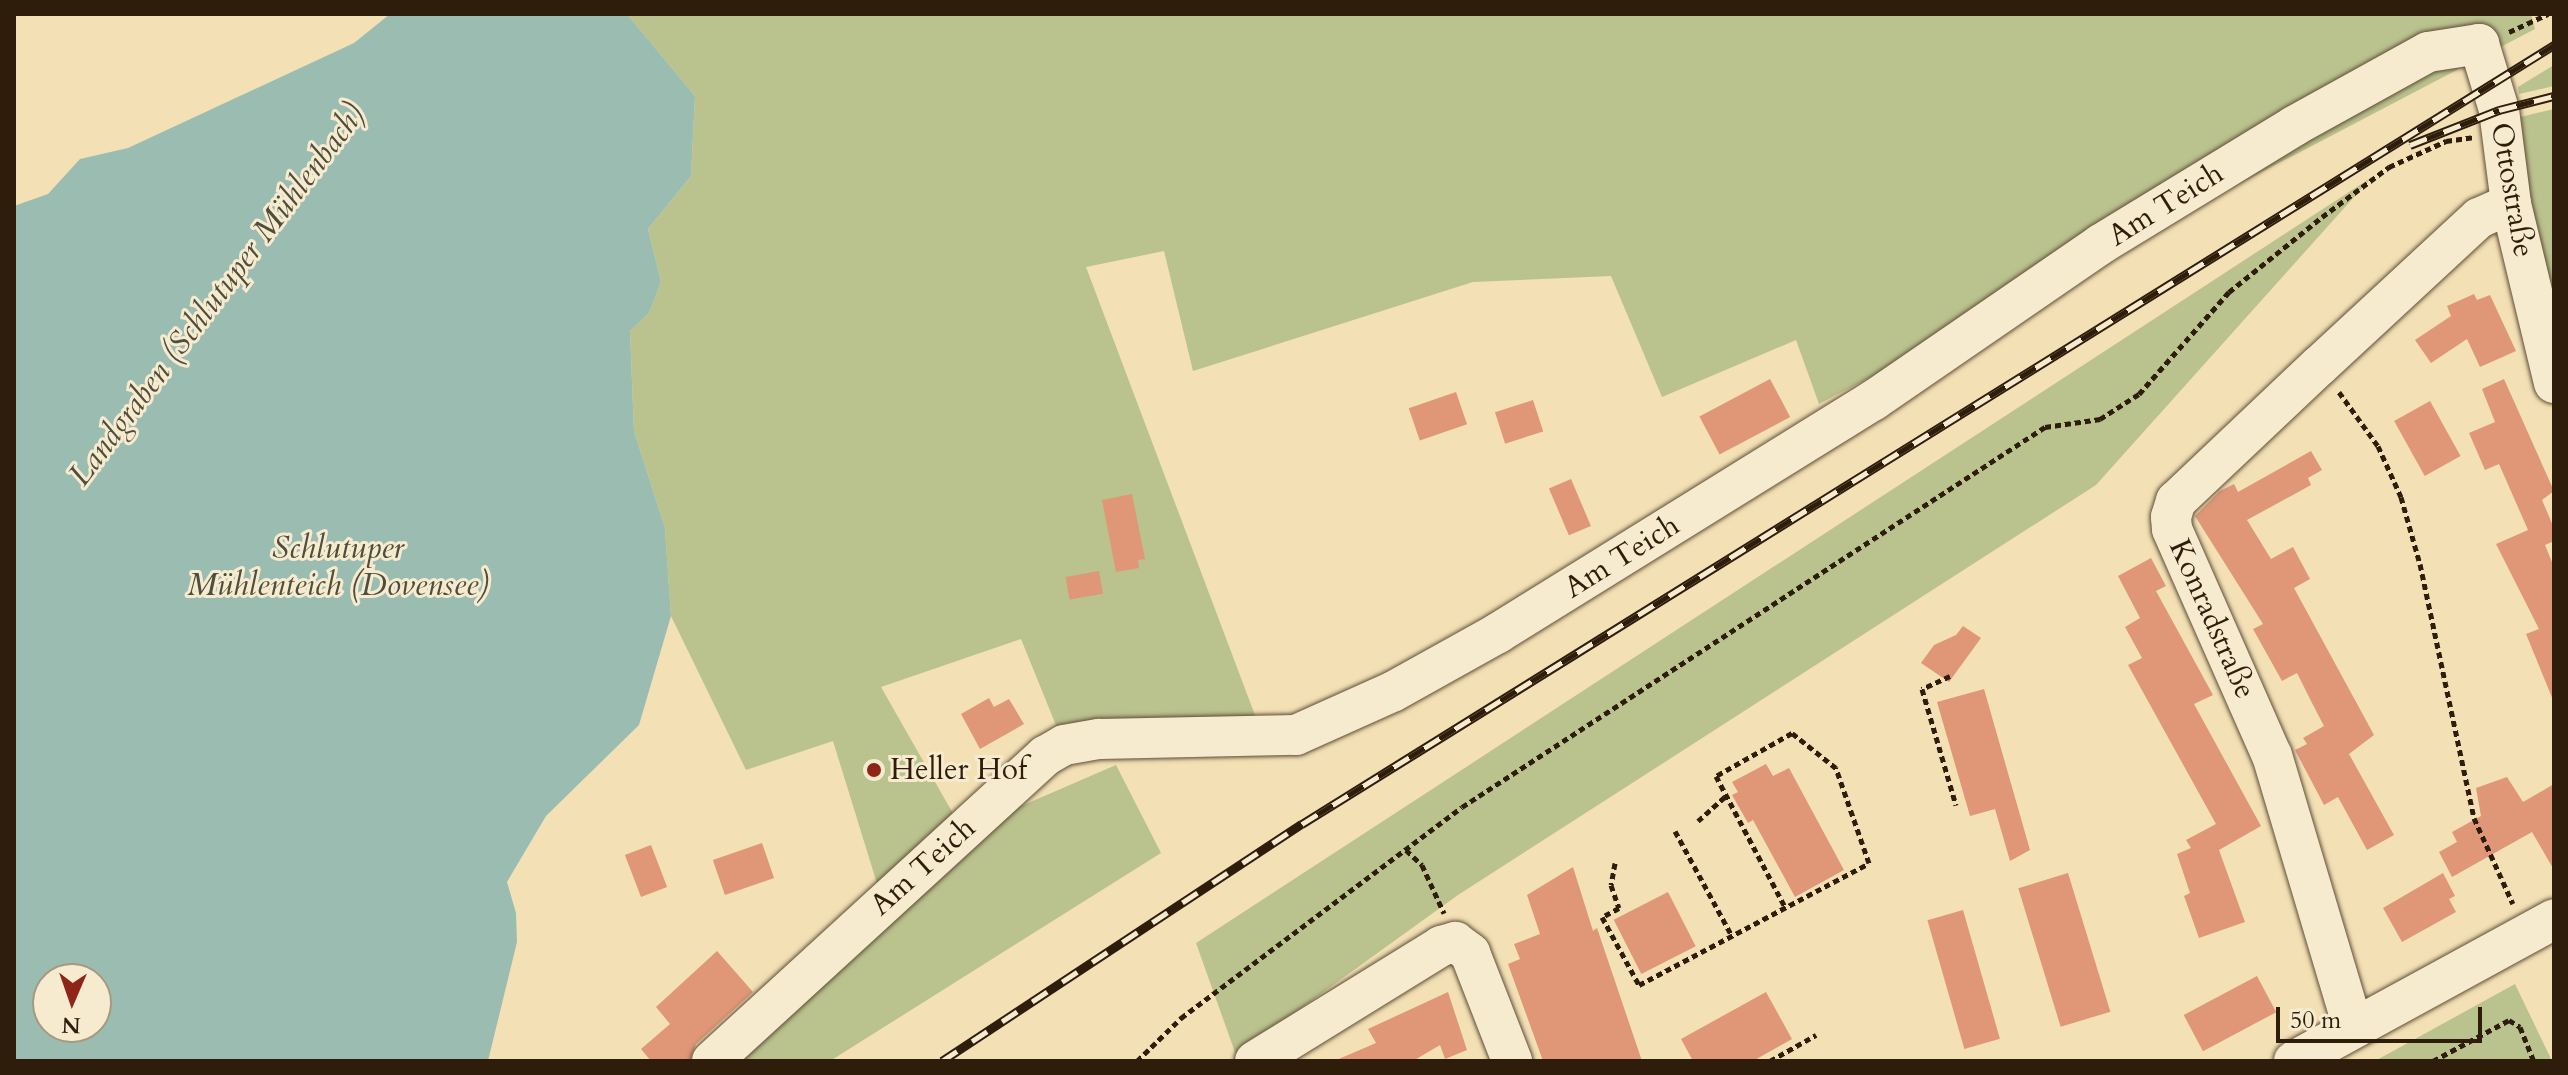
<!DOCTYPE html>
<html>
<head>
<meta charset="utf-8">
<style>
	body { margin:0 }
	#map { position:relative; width:2568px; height:1075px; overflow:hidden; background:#f3e0b5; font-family:Cardo,serif }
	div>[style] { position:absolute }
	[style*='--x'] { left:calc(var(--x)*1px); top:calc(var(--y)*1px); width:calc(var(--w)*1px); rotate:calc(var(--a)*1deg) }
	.green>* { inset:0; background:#bac28e }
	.water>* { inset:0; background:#9bbdb1 }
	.building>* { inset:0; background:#df9777; transform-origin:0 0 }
	.path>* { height:5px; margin-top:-2.5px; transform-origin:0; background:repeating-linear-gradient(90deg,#2e1d0b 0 6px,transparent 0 10px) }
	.roads { filter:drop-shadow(0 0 2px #5f4e36) drop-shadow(0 0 2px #5f4e36) }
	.minor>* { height:40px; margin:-20px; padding:0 20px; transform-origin:20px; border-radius:20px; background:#f7ebcf }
	.rail>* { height:9px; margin-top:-4.5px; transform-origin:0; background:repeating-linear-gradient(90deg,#f7ebcf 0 18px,#2e1d0b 0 36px); box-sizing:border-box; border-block:2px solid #2e1d0b }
	.dots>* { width:22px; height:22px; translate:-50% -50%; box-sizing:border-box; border:4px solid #f7ebcf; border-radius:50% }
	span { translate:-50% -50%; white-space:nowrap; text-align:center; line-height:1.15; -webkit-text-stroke:6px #f7ebcf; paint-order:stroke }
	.street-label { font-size:30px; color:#2e1d0b }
	.poi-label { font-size:30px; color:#2e1d0b }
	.left { translate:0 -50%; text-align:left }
	.water-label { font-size:32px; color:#4f4d3d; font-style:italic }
	.frame { position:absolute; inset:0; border:16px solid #2e1d0b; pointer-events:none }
	.north { position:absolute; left:32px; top:963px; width:80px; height:80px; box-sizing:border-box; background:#f7ebcf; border:2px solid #a79981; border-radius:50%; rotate:182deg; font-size:22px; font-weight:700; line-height:32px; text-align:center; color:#2e1d0b }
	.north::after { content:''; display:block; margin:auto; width:28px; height:36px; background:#8f2418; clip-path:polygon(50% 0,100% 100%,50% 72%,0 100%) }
	.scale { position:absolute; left:2276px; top:1007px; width:206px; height:36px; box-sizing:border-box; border:4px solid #2e1d0b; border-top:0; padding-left:10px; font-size:24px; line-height:28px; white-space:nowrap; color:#2e1d0b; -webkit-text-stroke:6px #f7ebcf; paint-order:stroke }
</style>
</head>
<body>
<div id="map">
	<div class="green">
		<div style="clip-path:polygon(627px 14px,2531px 14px,2535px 29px,1819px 404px,1796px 340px,1662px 397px,1611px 276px,1473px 282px,1193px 371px,1164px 251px,1086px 267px,1264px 739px,1064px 745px,1021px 639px,881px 687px,963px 831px,1116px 765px,1161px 853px,830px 1061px,712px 1061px,883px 903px,833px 741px,746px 770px,671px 616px,665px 528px,634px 431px,630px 331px,649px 313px,661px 282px,648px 229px,691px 176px,695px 96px)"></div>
		<div style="clip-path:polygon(2554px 65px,2554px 86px,2519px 94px,2518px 87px)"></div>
		<div style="clip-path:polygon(2554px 109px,2554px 311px,2527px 200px,2516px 118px)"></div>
		<div style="clip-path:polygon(2372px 177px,2096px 485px,1458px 895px,1236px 1055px,1196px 943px)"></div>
		<div style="clip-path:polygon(2515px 984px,2552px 1061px,2375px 1061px)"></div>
	</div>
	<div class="water">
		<div style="clip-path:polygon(evenodd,390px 14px,627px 14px,695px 96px,691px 176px,648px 229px,661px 282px,649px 313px,630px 331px,634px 431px,665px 528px,671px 616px,639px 725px,546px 816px,507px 882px,516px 913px,517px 942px,488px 1061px,14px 1061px,14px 206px,48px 194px,80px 159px,128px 148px,354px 43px,390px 14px,48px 979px,96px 979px,96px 1027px,48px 1027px,48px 979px)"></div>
	</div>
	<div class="building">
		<div style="clip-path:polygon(2474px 294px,2477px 300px,2490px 295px,2516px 351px,2480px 367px,2467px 339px,2431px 363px,2415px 340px,2451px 316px,2447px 306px)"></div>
		<div style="left:1770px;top:379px;width:43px;height:80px;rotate:62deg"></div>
		<div style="clip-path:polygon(2504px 379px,2554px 491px,2542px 500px,2554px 528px,2554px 541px,2545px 545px,2554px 567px,2553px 700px,2526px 634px,2539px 629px,2496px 544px,2528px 530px,2499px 464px,2485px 470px,2469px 433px,2495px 422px,2482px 389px)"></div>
		<div style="left:1456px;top:392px;width:34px;height:50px;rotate:71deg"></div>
		<div style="left:1533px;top:400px;width:33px;height:40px;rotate:72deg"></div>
		<div style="left:2430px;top:401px;width:63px;height:41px;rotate:61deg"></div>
		<div style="clip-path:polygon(2311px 451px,2322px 470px,2308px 478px,2311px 485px,2247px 520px,2271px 559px,2293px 547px,2310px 579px,2294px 588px,2374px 735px,2349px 754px,2394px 835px,2367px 850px,2338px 797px,2324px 805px,2295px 750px,2307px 744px,2303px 738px,2324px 726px,2312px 703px,2297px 673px,2282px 681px,2253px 629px,2263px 624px,2195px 516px,2220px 491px,2234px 484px,2238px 492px)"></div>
		<div style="left:1571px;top:479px;width:51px;height:24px;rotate:67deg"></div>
		<div style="clip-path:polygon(1132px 494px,1145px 559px,1138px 560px,1139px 568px,1116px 572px,1102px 500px)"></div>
		<div style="clip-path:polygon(2151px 558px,2166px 586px,2156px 591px,2213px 695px,2194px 704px,2261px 826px,2219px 850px,2245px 922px,2199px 938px,2184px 896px,2190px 893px,2177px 854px,2191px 848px,2186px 840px,2216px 824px,2128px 665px,2142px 658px,2125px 627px,2140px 618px,2118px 576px)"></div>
		<div style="left:1099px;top:571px;width:23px;height:34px;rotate:80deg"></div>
		<div style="clip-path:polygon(1963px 626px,1981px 638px,1949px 682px,1921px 663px,1934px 645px,1956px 635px)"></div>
		<div style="clip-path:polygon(1984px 689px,2030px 850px,2010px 861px,1995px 809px,1970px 816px,1937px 702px)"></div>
		<div style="clip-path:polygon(989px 698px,994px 707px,1009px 699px,1024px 724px,980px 749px,961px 714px)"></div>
		<div style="clip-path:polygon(1766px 764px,1773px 776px,1789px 768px,1844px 870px,1795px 897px,1753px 820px,1748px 823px,1732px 795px,1738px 792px,1732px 782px)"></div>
		<div style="clip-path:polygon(2507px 777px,2523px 802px,2554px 784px,2554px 870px,2532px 832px,2452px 877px,2439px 852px,2457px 842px,2452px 832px,2481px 816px,2476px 788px)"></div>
		<div style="left:762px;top:843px;width:37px;height:52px;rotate:71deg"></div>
		<div style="left:651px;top:845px;width:45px;height:28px;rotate:69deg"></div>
		<div style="clip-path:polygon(1573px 867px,1593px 931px,1597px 928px,1642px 1061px,1543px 1061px,1508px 964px,1520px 959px,1514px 944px,1540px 934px,1527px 895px)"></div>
		<div style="left:2068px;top:873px;width:145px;height:52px;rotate:73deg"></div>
		<div style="clip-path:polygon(2443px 873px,2455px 896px,2449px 899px,2456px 912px,2402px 942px,2383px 908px)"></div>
		<div style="left:1668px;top:892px;width:61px;height:61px;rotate:63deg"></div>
		<div style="left:1963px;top:910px;width:134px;height:37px;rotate:74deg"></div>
		<div style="clip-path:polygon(717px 951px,753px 992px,696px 1044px,690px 1061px,651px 1061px,641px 1049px,670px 1024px,656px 1007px)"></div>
		<div style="left:2257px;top:976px;width:41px;height:83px;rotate:62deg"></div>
		<div style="clip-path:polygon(1448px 992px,1467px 1050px,1445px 1059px,1440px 1045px,1413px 1061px,1334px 1061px,1376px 1043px,1368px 1029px)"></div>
		<div style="clip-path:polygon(1766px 992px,1792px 1039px,1753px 1061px,1693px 1061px,1681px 1039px)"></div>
	</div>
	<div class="path">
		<div style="--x:2509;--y:32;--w:43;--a:-24.8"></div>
		<div style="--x:2339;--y:392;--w:67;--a:54.2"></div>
		<div style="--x:2378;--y:446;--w:56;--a:65.7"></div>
		<div style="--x:2401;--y:497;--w:70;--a:74.2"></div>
		<div style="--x:2420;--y:564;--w:260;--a:78"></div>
		<div style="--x:2474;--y:818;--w:94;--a:65.6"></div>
		<div style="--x:1950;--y:676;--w:31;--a:155"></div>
		<div style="--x:1922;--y:689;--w:121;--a:73.7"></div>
		<div style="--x:1698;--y:821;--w:36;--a:-42"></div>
		<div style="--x:1675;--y:831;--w:119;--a:61.5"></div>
		<div style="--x:1406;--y:850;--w:22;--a:43"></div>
		<div style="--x:1422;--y:865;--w:53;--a:65.4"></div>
		<div style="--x:1615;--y:863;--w:22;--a:100"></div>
		<div style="--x:1611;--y:885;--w:24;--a:71"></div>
		<div style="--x:1619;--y:908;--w:19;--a:152"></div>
		<div style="--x:1602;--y:917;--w:77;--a:61.4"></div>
		<div style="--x:1639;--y:985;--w:260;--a:-27.9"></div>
		<div style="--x:1869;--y:863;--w:101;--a:-109.2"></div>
		<div style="--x:1836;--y:768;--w:56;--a:-141.5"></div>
		<div style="--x:1792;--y:733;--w:87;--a:150.5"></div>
		<div style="--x:1716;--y:776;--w:148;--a:62.2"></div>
		<div style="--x:1137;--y:1061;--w:62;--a:-44.3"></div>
		<div style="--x:1181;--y:1018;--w:351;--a:-36.9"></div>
		<div style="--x:1462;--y:807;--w:696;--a:-33.1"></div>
		<div style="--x:2045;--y:427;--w:56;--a:-8.3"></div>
		<div style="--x:2100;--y:419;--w:46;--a:-32.7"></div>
		<div style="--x:2139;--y:394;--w:136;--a:-48.6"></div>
		<div style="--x:2229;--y:292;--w:119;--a:-38.9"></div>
		<div style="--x:2322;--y:217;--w:84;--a:-36.7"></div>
		<div style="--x:2389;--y:167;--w:63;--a:-24.5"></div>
		<div style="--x:2446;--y:141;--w:27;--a:-8"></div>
		<div style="--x:1770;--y:1061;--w:53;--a:-29.5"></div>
		<div style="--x:2433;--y:1061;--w:86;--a:-28.3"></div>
		<div style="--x:2509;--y:1020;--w:13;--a:32"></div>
		<div style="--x:2520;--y:1027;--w:37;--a:68"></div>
	</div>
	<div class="roads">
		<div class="minor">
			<div style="--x:2353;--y:1027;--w:283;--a:-106.6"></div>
			<div style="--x:2272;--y:756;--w:248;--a:-113.8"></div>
			<div style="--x:2172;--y:529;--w:12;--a:-95"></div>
			<div style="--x:2171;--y:517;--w:17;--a:-73"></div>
			<div style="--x:2176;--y:501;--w:197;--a:-43.4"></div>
			<div style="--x:2319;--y:366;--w:218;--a:-42.8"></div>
			<div style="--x:2479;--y:218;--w:35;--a:-24"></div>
			<div style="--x:712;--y:1061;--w:452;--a:-42.5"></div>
			<div style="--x:1045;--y:756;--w:22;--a:-30"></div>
			<div style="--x:1064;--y:745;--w:36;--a:-10"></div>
			<div style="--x:1099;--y:739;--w:197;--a:-1.2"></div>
			<div style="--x:1296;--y:735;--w:107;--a:-24.2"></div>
			<div style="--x:1394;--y:691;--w:119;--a:-29.1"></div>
			<div style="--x:1498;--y:633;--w:442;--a:-31.8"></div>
			<div style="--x:1874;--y:400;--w:275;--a:-34.5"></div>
			<div style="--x:2101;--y:244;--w:226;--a:-31.4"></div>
			<div style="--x:2294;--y:126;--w:153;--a:-28.9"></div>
			<div style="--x:2428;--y:52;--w:52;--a:-8.9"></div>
			<div style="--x:2479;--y:44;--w:69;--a:73.1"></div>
			<div style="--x:2499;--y:110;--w:95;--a:82.7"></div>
			<div style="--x:2511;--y:204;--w:184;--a:76.5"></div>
			<div style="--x:1255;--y:1061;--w:219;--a:-31.7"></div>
			<div style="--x:1441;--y:946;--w:15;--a:-16"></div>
			<div style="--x:1455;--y:942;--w:19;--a:36"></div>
			<div style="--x:1470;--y:953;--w:116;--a:68.7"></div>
			<div style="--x:2294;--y:1061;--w:296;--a:-28.6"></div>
		</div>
	</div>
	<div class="rail">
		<div style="--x:2410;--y:145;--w:96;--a:-21.5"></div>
		<div style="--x:2499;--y:110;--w:57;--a:-14.3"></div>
		<div style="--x:942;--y:1061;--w:431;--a:-33.4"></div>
		<div style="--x:1302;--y:824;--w:1475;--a:-31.89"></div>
	</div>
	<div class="dots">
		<div style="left:874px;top:770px;background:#8f2418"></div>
	</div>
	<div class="street-label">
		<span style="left:2512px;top:190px;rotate:80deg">Ottostraße</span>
		<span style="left:2166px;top:205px;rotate:-32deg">Am Teich</span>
		<span style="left:1622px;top:557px;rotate:-32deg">Am Teich</span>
		<span style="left:2212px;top:619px;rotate:66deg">Konradstraße</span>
		<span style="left:923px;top:867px;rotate:-42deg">Am Teich</span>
	</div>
	<div class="poi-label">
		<span class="left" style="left:890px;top:770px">Heller Hof</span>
	</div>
	<div class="water-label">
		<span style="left:217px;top:295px;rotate:-53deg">Landgraben (Schlutuper Mühlenbach)</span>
		<span style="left:338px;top:567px">Schlutuper<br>Mühlenteich (Dovensee)</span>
	</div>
	<div class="frame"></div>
	<div class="north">N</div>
	<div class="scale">50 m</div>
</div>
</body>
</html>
